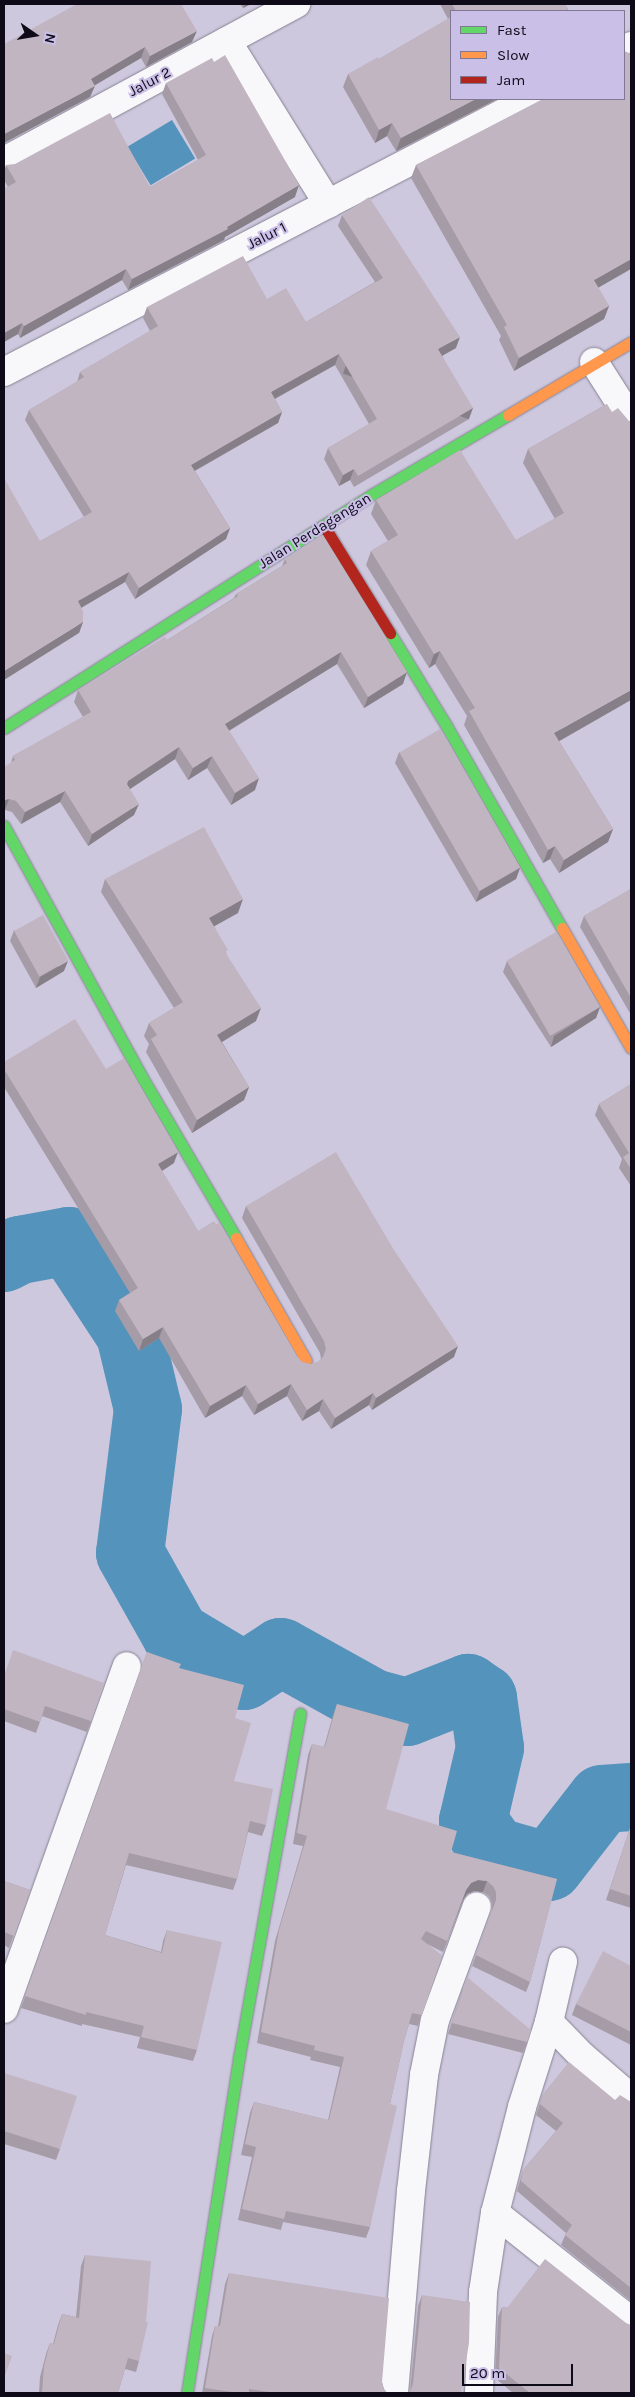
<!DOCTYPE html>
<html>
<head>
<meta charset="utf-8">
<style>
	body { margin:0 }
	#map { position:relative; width:635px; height:2397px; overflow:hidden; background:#cec8de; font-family:Karla,sans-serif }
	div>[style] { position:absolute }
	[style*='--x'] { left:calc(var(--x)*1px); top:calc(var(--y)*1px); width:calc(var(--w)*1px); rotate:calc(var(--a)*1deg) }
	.water>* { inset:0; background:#5493bb; transform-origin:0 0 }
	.river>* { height:68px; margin:-34px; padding:0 34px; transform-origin:34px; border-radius:34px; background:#5493bb }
	.roads { filter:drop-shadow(0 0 1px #868292) drop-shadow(0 0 1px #868292) }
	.street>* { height:28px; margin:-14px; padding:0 14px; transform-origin:14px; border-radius:14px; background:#f8f7fa }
	.fast>* { height:11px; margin:-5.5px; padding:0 5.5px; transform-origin:5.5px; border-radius:5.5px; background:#63d668 }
	.slow>* { height:11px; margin:-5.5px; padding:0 5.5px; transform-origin:5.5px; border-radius:5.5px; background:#ff974d }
	.jam>* { height:11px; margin:-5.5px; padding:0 5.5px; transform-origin:5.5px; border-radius:5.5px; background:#b3261e }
	.wall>* { inset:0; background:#a69ca7 }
	.shaded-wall>* { inset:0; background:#877f88; transform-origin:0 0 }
	.building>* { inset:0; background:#c1b5c2; transform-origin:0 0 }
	span { translate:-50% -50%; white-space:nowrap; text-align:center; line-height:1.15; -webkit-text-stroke:4px #cabfe7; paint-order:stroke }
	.street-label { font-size:15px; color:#0e0a17 }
	.frame { position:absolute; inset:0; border:5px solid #0e0a17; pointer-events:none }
	.legend { position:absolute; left:450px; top:10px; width:175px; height:90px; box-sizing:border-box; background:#cabfe7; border:1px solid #7f7794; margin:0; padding:6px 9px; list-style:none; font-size:15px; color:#0e0a17 }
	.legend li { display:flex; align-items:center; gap:10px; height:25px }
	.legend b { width:25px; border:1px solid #7f7794 }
	.north { position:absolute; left:10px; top:10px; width:50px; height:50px; -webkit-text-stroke:4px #cabfe7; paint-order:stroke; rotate:103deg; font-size:14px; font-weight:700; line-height:20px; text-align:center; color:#0e0a17 }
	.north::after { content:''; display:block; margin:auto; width:18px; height:22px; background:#0e0a17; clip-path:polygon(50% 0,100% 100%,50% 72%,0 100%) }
	.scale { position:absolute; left:462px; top:2364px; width:111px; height:22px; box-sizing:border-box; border:2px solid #0e0a17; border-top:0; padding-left:6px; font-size:15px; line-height:18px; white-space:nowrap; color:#0e0a17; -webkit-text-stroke:4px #cabfe7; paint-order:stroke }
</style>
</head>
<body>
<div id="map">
	<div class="water">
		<div style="left:172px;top:120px;width:45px;height:52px;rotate:59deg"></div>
	</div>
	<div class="river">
		<div style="--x:4;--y:1258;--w:18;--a:-27"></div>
		<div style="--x:20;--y:1250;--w:50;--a:-10.4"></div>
		<div style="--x:69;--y:1241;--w:111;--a:56.7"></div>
		<div style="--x:130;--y:1334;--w:77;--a:76.5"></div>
		<div style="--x:148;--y:1409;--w:145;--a:97.1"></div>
		<div style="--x:130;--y:1553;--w:94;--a:60.7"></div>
		<div style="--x:176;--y:1635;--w:79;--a:31.1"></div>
		<div style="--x:244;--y:1676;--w:44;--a:-33"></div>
		<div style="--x:281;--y:1652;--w:105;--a:29"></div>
		<div style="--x:373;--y:1703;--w:35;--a:15"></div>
		<div style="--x:407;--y:1712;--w:66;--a:-21.5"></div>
		<div style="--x:468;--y:1688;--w:18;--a:34"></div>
		<div style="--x:483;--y:1698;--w:50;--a:82"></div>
		<div style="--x:490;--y:1748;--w:75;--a:103.1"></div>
		<div style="--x:473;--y:1821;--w:37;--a:55"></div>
		<div style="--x:494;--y:1851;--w:57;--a:16.2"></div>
		<div style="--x:549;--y:1867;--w:86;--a:-52.1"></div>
		<div style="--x:602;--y:1799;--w:29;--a:-4"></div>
	</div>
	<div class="roads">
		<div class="street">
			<div style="--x:227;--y:41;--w:192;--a:58.2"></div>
			<div style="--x:624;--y:50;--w:8;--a:-30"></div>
			<div style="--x:4;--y:161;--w:332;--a:-28.3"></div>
			<div style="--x:594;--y:362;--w:69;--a:57.5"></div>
			<div style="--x:4;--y:372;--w:593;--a:-27.43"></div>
			<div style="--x:4;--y:2009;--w:364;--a:-70.3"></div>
			<div style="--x:549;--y:2022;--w:47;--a:45.9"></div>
			<div style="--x:582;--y:2056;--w:65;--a:40.6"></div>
			<div style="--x:495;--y:2213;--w:174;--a:38.5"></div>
			<div style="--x:394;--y:2393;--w:203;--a:-85.2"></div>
			<div style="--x:411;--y:2191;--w:117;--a:-83.6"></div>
			<div style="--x:424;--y:2075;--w:56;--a:-78.7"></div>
			<div style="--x:435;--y:2020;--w:121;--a:-69.8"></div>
			<div style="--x:479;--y:2393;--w:101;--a:-87.7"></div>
			<div style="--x:483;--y:2292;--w:80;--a:-81.4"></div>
			<div style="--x:495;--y:2213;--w:109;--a:-75.7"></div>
			<div style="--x:522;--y:2107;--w:89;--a:-72.4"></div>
			<div style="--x:549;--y:2022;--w:62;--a:-76.9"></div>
		</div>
		<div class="fast">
			<div style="--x:390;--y:633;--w:108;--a:58.7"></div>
			<div style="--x:446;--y:725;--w:234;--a:60.3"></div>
			<div style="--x:4;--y:728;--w:435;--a:-32.4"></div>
			<div style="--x:371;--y:495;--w:159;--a:-30.3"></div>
			<div style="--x:4;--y:826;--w:286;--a:61.2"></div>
			<div style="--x:142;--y:1077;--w:186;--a:59.7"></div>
			<div style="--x:187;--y:2393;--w:340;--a:-81.2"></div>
			<div style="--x:239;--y:2057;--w:349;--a:-79.9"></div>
		</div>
		<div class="slow">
			<div style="--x:508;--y:415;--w:143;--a:-30.7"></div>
			<div style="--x:562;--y:928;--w:138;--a:60.1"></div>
			<div style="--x:236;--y:1238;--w:141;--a:60.2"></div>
		</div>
		<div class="jam">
			<div style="--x:324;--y:526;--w:126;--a:58.3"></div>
		</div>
	</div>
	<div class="wall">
		<div style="clip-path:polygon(240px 4px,251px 4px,243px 8px)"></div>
		<div style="clip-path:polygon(440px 4px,565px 4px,568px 9px,567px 11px,451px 11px,451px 99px,497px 99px,396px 151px,387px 136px,375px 143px,343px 87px,348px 74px,379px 59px,448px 19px)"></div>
		<div style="clip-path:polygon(192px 42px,146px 67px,141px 58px,94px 85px,90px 97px,4px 44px)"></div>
		<div style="clip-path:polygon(166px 83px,295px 197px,225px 237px,224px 240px,128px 290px,122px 280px,20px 338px,18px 334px,4px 342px,4px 189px,8px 187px,4px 180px,4px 171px,6px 165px,150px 187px,198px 160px,162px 94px)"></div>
		<div style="clip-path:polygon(542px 100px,598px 288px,609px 306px,604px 319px,514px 371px,499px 340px,501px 336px,411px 178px,416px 165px)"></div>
		<div style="clip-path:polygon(342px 215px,456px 348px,442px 355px,469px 419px,354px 487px,350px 480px,339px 486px,324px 459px,328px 448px,369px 424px,335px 365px,275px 399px,282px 412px,278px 423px,195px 471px,230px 528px,226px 539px,135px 599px,125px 582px,81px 608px,83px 622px,79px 633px,40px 541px,84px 517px,25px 420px,29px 410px,77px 382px,80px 372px,150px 331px,143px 318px,147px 307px,267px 299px,306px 322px,375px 282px,338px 226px)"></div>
		<div style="clip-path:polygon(607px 404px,559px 741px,613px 829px,608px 842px,559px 873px,550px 859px,543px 863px,464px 725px,467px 716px,435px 664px,429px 668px,366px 565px,371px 551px,388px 541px,371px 514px,376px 500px,516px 540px,555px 519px,523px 463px,528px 449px)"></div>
		<div style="clip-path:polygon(285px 559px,403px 684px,364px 708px,337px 664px,229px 731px,255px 790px,231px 805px,207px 768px,188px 780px,175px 759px,130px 789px,134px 815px,88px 846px,60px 802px,21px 824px,12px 812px,5px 810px,11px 763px,13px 756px,83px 717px,74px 702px,78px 690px,167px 640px,234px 598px,236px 594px,282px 566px)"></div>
		<div style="clip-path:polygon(399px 752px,520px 868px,516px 879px,476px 902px,395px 763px)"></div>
		<div style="clip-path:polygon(105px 879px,238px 913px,214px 926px,256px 1021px,222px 1042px,249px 1087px,244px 1100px,192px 1133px,146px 1052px,149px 1044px,144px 1036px,149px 1023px,174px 1008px,101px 892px)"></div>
		<div style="clip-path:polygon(631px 889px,631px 1015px,580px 927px,584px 916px)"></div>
		<div style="clip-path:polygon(14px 930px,64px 971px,36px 988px,10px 941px)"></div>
		<div style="clip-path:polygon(507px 961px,600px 1007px,596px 1018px,551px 1047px,503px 972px)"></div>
		<div style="clip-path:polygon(4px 1062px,106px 1069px,174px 1163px,162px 1171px,198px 1231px,297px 1356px,302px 1362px,311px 1364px,318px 1362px,321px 1359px,320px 1353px,242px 1218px,246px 1206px,454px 1357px,372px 1410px,369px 1405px,331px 1429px,319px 1411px,302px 1421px,287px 1396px,254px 1415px,242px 1396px,205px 1418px,159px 1338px,139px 1351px,115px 1311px,119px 1300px,130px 1293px,4px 1087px)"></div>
		<div style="clip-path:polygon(631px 1084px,631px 1186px,619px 1168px,622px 1159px,595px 1115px,599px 1104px)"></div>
		<div style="clip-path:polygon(147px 1652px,179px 1668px,235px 1718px,234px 1781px,266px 1825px,262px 1836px,248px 1832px,237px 1879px,233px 1890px,126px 1865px,105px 1935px,161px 1952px,163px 1941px,167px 1930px,197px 2050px,193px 2061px,137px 2048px,140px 2037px,82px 2024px,82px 2026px,21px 2008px)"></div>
		<div style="clip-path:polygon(4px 1676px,91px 1721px,87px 1732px,42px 1716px,36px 1733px,4px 1721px)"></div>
		<div style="clip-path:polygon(337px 1704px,386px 1809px,451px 1852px,557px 1879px,530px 1982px,526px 1992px,472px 1966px,492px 1911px,492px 1903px,489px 1896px,483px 1892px,474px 1891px,467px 1894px,463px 1900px,443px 1952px,427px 1944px,442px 1956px,418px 2026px,409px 2024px,404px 2041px,390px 2104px,370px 2227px,366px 2238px,283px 2222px,281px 2230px,238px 2220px,252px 2157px,241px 2155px,250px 2113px,254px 2102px,328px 2120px,340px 2067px,310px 2060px,311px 2057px,257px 2043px,275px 1941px,303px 1846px,293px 1844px,308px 1755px,312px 1744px,324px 1747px,333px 1715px)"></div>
		<div style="clip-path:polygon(631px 1825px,631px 1908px,606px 1900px)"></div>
		<div style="clip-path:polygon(4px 1881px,30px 1890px,9px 1948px,4px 1945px)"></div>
		<div style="clip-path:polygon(631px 1966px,631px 2045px,572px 2015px,576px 2004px)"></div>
		<div style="clip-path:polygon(463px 1988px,527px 2042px,523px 2053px,448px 2034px)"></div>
		<div style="clip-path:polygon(4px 2073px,60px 2149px,56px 2160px,4px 2144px)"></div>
		<div style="clip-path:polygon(543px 2094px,615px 2100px,631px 2102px,631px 2301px,561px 2245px,566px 2233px,517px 2191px,523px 2170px,556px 2131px,536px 2115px)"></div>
		<div style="clip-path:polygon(85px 2255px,139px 2361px,136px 2372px,125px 2369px,118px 2393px,39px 2393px,40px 2377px,46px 2354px,50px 2343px,53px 2344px,58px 2325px,62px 2314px,76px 2317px,81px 2266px)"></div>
		<div style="clip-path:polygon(229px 2273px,382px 2382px,384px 2389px,387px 2393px,202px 2393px,212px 2336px,215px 2326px,218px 2326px,225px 2284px)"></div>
		<div style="clip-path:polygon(422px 2295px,461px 2393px,410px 2392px,418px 2306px)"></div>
		<div style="clip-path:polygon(502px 2307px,626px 2323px,631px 2393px,513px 2393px,495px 2378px,498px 2317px)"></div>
	</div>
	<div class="shaded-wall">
		<div style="clip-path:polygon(245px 4px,251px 4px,243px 8px)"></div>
		<div style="clip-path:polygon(197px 31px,192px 42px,146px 67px,150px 56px)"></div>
		<div style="clip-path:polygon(145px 47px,141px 58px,87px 90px,91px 79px)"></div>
		<div style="clip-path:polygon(95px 86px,90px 97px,4px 143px,4px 134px)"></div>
		<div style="clip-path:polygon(476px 99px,497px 99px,396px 151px,401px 138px)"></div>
		<div style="clip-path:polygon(392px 123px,387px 136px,375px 143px,379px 130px)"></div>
		<div style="clip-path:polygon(299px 185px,295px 197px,225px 237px,224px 240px,128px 290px,132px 279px,227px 227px)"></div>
		<div style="clip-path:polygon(631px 259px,631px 269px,589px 293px,594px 280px)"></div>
		<div style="clip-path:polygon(126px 269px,122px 280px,20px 338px,24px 326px)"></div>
		<div style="clip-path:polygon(609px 306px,604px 319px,514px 371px,519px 358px)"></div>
		<div style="clip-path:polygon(22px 323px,18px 334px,4px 342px,4px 333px)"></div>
		<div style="clip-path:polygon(460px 337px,456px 348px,435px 360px,438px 349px)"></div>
		<div style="clip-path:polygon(339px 354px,335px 365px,267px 403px,271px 392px)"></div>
		<div style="left:473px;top:408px;width:12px;height:134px;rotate:110deg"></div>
		<div style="clip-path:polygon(282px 412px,278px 423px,187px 475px,191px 465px)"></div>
		<div style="clip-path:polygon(354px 469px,350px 480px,339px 486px,343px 475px)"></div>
		<div style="clip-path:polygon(230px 528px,226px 539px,135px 599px,139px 588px)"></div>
		<div style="clip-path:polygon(129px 572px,125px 582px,74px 612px,78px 601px)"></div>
		<div style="clip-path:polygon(83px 622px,79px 633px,4px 680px,4px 671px)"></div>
		<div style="clip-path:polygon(440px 651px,435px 664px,429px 668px,434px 654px)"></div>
		<div style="clip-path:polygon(341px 652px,337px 664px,220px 736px,225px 724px)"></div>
		<div style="clip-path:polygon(407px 672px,403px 684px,364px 708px,368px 697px)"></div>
		<div style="clip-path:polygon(631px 690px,631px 700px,549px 747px,554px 733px)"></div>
		<div style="clip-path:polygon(179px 747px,175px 759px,124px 793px,128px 781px)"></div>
		<div style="clip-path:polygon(212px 756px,207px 768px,188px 780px,193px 768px)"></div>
		<div style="clip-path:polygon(259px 778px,255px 790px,231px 805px,235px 793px)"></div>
		<div style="clip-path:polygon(65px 791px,60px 802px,21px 824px,25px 812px)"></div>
		<div style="clip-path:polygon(9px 799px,5px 810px,4px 811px,4px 800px)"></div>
		<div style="clip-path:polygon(139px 804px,134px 815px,88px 846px,92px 834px)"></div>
		<div style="clip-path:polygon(613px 829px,608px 842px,559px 873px,564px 860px)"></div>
		<div style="clip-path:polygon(555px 846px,550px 859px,543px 863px,548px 850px)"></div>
		<div style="clip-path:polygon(520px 868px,516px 879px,476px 902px,480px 891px)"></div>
		<div style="clip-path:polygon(243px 899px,238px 913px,204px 932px,209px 918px)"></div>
		<div style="clip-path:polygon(68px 961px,64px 971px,36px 988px,40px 977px)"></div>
		<div style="clip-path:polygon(600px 1007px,596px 1018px,551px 1047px,554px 1036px)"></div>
		<div style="clip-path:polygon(261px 1008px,256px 1021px,212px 1048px,217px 1035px)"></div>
		<div style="clip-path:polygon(249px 1087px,244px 1100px,192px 1133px,197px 1120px)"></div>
		<div style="clip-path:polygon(178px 1152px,174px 1163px,154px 1176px,158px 1164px)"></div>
		<div style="clip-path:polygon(163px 1327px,159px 1338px,139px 1351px,143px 1339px)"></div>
		<div style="clip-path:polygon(458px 1346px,454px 1357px,372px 1410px,376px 1398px)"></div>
		<div style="clip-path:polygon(291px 1384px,287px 1396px,254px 1415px,258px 1404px)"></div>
		<div style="clip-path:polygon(246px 1385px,242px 1396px,205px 1418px,210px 1406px)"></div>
		<div style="clip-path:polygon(373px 1393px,369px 1405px,331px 1429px,335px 1418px)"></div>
		<div style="clip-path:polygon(323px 1399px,319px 1411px,302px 1421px,307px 1410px)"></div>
		<div style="clip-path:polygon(478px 1880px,487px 1881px,483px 1892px,474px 1891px,467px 1894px,463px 1900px,443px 1952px,466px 1890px,471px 1883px)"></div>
	</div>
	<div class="building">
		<div style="clip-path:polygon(77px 4px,181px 4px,197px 31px,150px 56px,145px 47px,91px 79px,95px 86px,4px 134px,4px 44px)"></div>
		<div style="clip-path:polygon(452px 4px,565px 4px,568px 9px,564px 11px,456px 11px)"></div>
		<div style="clip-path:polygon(451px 17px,451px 99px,476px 99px,401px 138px,392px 123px,379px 130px,348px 74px,378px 57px,379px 59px)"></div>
		<div style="clip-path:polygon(624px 51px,629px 53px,631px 52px,631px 259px,594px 280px,609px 306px,519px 358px,504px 327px,507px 325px,416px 165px,543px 99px,624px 99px)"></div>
		<div style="clip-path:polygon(225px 55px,299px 185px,227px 227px,228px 229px,132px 279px,126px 269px,24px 326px,22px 323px,4px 333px,4px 189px,16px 182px,6px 165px,15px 164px,110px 113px,150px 187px,206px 155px,166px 83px,212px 58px,214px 62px)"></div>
		<div style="clip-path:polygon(369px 197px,460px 337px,438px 349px,473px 408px,358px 476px,354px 469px,343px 475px,328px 448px,377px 419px,339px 354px,271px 392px,282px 412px,191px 465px,230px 528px,139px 588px,129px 572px,78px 601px,83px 611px,83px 622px,4px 671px,4px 478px,40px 541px,92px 512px,29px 410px,84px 377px,80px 372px,158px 326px,147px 307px,243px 256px,267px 299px,286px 288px,306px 322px,383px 278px,342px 215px)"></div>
		<div style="clip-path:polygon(607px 404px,612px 412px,618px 408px,629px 421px,631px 421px,631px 690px,554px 733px,613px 829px,564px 860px,555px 846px,548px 850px,469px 711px,475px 708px,440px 651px,434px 654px,371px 551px,398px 535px,376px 500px,460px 450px,516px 540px,564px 513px,528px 449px)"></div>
		<div style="clip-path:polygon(323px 535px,407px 672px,368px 697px,341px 652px,225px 724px,259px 778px,235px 793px,212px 756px,193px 768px,179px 747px,128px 781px,127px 784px,139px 804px,92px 834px,65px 791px,25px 812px,16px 801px,9px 799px,4px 800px,4px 767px,15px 760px,13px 756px,91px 712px,78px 690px,165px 637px,167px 640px,238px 596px,236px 594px,287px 563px,285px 559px)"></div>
		<div style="left:440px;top:729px;width:160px;height:47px;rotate:60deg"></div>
		<div style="clip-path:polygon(204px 827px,243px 899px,209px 918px,228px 950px,225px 952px,261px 1008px,217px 1035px,249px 1087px,197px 1120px,151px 1039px,157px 1035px,149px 1023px,183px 1002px,105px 879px)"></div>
		<div style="clip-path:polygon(631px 889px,631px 998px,584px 916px)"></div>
		<div style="left:43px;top:915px;width:52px;height:33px;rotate:61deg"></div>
		<div style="left:556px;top:932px;width:87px;height:57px;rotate:60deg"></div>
		<div style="clip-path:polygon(75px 1019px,106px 1069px,124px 1058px,178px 1152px,158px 1164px,198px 1231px,214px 1221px,216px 1224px,219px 1223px,297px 1356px,302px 1362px,311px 1364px,318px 1362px,323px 1357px,326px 1349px,324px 1341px,246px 1206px,336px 1152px,394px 1250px,458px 1346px,376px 1398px,373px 1393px,335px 1418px,323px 1399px,307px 1410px,291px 1384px,258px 1404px,246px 1385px,210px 1406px,163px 1327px,143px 1339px,119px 1300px,138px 1288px,4px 1069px,4px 1062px)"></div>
		<div style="clip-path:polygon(631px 1084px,631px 1169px,623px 1157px,629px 1153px,599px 1104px)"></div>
		<div style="clip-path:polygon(13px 1650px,104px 1683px,91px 1721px,45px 1706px,40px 1722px,4px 1709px,4px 1676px)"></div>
		<div style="clip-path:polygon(147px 1652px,181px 1664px,179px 1668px,244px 1685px,235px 1718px,251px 1723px,234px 1781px,273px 1789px,266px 1825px,250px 1821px,237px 1879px,129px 1853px,105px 1935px,162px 1953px,167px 1930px,222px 1942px,197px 2050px,141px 2037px,144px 2026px,86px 2012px,86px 2015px,25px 1996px)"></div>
		<div style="clip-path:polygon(337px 1704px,409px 1724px,386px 1809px,457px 1831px,451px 1852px,557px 1879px,530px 1982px,476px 1955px,496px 1900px,496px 1892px,493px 1886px,487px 1881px,478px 1880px,471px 1883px,466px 1890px,447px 1941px,426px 1931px,421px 1939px,442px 1956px,422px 2015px,412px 2013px,404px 2041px,390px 2104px,397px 2106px,370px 2227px,286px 2211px,284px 2219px,242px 2209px,256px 2147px,245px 2144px,254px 2102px,329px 2120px,344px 2057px,314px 2050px,315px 2046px,261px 2032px,279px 1930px,307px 1836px,297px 1833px,312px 1744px,325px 1747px)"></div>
		<div style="clip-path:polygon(631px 1825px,631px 1896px,610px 1889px)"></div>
		<div style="clip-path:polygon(4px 1881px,30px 1890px,14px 1936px,4px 1932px)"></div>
		<div style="clip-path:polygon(603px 1951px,631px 1966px,631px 2032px,576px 2004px)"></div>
		<div style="clip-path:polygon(467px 1977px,531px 2030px,527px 2042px,452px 2023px)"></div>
		<div style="clip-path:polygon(569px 2062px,615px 2100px,620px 2095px,631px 2102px,631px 2288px,565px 2235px,572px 2225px,521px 2181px,523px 2170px,563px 2123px,540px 2104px,543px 2094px)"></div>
		<div style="clip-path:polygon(4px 2073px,77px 2096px,60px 2149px,4px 2131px)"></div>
		<div style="clip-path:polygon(85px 2255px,151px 2261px,146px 2322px,148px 2322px,139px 2361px,128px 2358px,118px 2393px,42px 2393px,44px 2366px,50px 2343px,54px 2344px,62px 2314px,79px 2318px)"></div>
		<div style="clip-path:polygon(545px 2259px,626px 2323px,631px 2325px,631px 2393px,530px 2393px,499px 2368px,502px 2307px,507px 2308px)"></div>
		<div style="clip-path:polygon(229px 2273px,389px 2298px,382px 2382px,384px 2389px,387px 2393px,276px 2393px,249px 2389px,249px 2393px,239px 2393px,205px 2388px,215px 2326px,220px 2326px)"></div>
		<div style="clip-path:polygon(422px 2295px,470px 2302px,469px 2343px,461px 2393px,409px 2393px,410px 2392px,413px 2384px)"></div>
		<div style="clip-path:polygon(4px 2353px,12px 2356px,4px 2378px)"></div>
	</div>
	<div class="street-label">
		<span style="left:150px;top:82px;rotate:-28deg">Jalur 2</span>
		<span style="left:267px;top:236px;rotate:-27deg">Jalur 1</span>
		<span style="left:315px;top:531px;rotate:-32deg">Jalan Perdagangan</span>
	</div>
	<div class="frame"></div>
	<ul class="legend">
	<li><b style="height:6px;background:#63d668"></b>Fast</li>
	<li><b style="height:6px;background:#ff974d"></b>Slow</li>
	<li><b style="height:6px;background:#b3261e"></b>Jam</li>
	</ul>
	<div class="north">N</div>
	<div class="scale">20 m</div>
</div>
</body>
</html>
